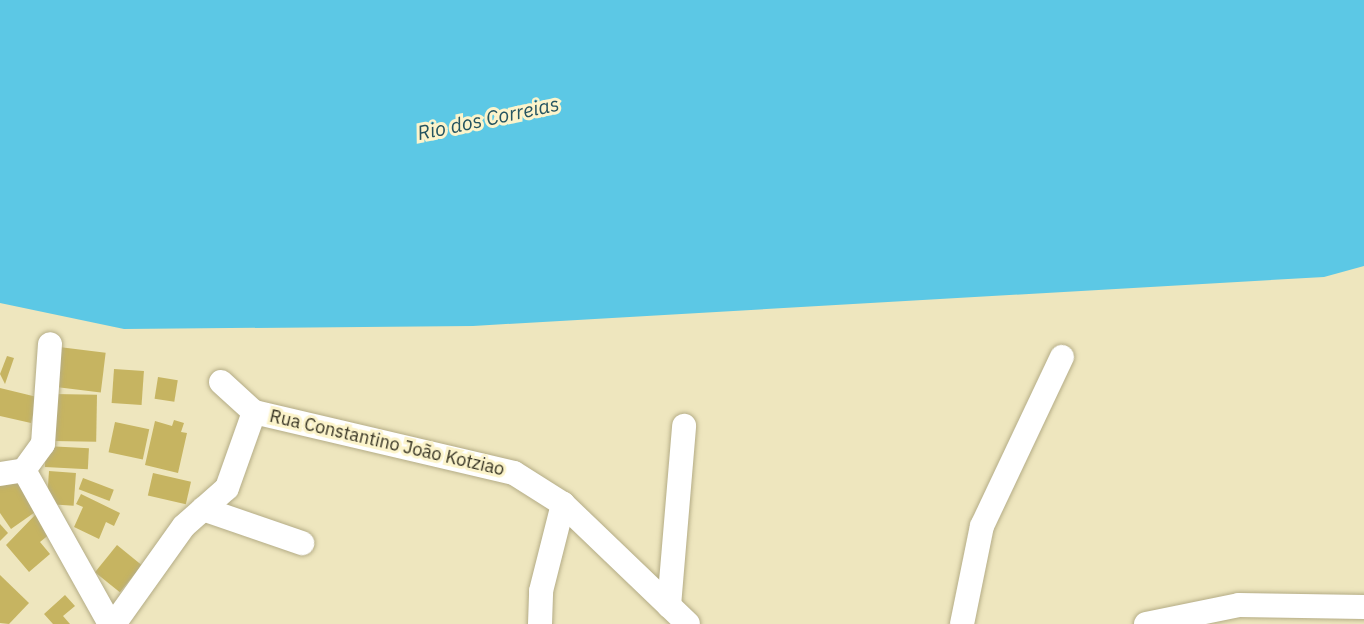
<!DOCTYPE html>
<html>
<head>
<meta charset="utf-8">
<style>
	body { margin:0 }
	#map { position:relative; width:1364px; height:624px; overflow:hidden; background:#eee6be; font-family:"IBM Plex Sans",sans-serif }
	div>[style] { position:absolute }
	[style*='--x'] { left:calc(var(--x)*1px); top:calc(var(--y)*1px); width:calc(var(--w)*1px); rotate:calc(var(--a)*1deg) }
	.water>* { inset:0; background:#5cc8e5 }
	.building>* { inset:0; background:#c6b461; transform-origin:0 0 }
	.roads { filter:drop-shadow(0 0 2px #b4ac86) drop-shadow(0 0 2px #b4ac86) }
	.minor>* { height:24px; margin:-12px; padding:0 12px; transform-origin:12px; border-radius:12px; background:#fff }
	span { translate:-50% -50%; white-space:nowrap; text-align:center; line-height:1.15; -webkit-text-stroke:6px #fcf4cb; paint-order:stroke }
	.street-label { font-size:18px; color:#363323 }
	.water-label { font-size:20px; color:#255460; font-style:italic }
</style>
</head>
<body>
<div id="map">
	<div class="water">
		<div style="clip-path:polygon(0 0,1364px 0,1364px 266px,1324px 277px,473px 326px,124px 329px,0 303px)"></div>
	</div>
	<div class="building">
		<div style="left:59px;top:347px;width:47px;height:40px;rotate:7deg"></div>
		<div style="clip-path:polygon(7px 356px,14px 358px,5px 384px,0 374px)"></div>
		<div style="left:114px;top:369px;width:30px;height:34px;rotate:4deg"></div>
		<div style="left:158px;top:377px;width:20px;height:22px;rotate:9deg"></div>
		<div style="clip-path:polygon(0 388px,37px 397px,31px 423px,0 416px)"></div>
		<div style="left:54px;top:394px;width:43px;height:47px;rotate:1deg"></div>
		<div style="clip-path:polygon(174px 420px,184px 423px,181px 432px,187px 433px,178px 473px,145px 465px,155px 421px,172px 426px)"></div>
		<div style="left:115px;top:422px;width:35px;height:31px;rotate:12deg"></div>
		<div style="left:46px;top:446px;width:43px;height:21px;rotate:3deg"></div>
		<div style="left:49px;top:471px;width:27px;height:33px;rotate:4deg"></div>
		<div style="left:153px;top:473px;width:39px;height:23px;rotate:13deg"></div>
		<div style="clip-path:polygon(13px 476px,38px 510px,11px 529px,0 513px,0 485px)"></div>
		<div style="left:83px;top:478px;width:33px;height:12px;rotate:21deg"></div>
		<div style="clip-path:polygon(81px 494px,120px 513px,114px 526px,106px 522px,99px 539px,74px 527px,83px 507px,76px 504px)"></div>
		<div style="clip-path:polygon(38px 512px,51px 533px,40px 542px,50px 554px,29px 572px,6px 545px)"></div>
		<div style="clip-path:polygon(0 524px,8px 533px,0 541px)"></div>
		<div style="left:117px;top:545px;width:32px;height:35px;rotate:39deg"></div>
		<div style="clip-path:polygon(0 575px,29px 603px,9px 624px,0 623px)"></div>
		<div style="clip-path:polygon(65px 595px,75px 606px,63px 616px,70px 624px,53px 624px,44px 614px)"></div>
	</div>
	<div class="roads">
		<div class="minor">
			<div style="--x:221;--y:382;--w:45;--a:42.3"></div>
			<div style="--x:254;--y:412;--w:267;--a:13.2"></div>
			<div style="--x:514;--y:473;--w:58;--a:32.3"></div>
			<div style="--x:563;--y:504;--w:173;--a:43.8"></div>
			<div style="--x:24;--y:470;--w:176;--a:60.8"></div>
			<div style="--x:0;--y:474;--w:24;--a:-9"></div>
			<div style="--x:24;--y:470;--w:32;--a:-54"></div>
			<div style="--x:43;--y:444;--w:100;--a:-86"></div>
			<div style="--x:203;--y:509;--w:105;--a:19"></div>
			<div style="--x:669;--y:606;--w:181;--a:-85.2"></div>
			<div style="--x:114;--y:624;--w:120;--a:-54.5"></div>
			<div style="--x:184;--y:526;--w:57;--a:-41.5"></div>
			<div style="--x:227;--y:488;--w:81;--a:-70.4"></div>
			<div style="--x:540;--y:624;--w:33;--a:-88"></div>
			<div style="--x:541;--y:591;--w:90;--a:-75.8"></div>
			<div style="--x:962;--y:624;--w:100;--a:-78.5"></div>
			<div style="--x:982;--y:526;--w:187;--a:-64.7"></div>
			<div style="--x:1146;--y:624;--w:95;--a:-11.5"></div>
			<div style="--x:1239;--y:605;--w:125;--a:0.9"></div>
		</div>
	</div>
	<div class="street-label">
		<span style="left:387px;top:443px;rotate:13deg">Rua Constantino João Kotziao</span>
	</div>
	<div class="water-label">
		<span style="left:488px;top:118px;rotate:-12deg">Rio dos Correias</span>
	</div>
</div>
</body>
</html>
